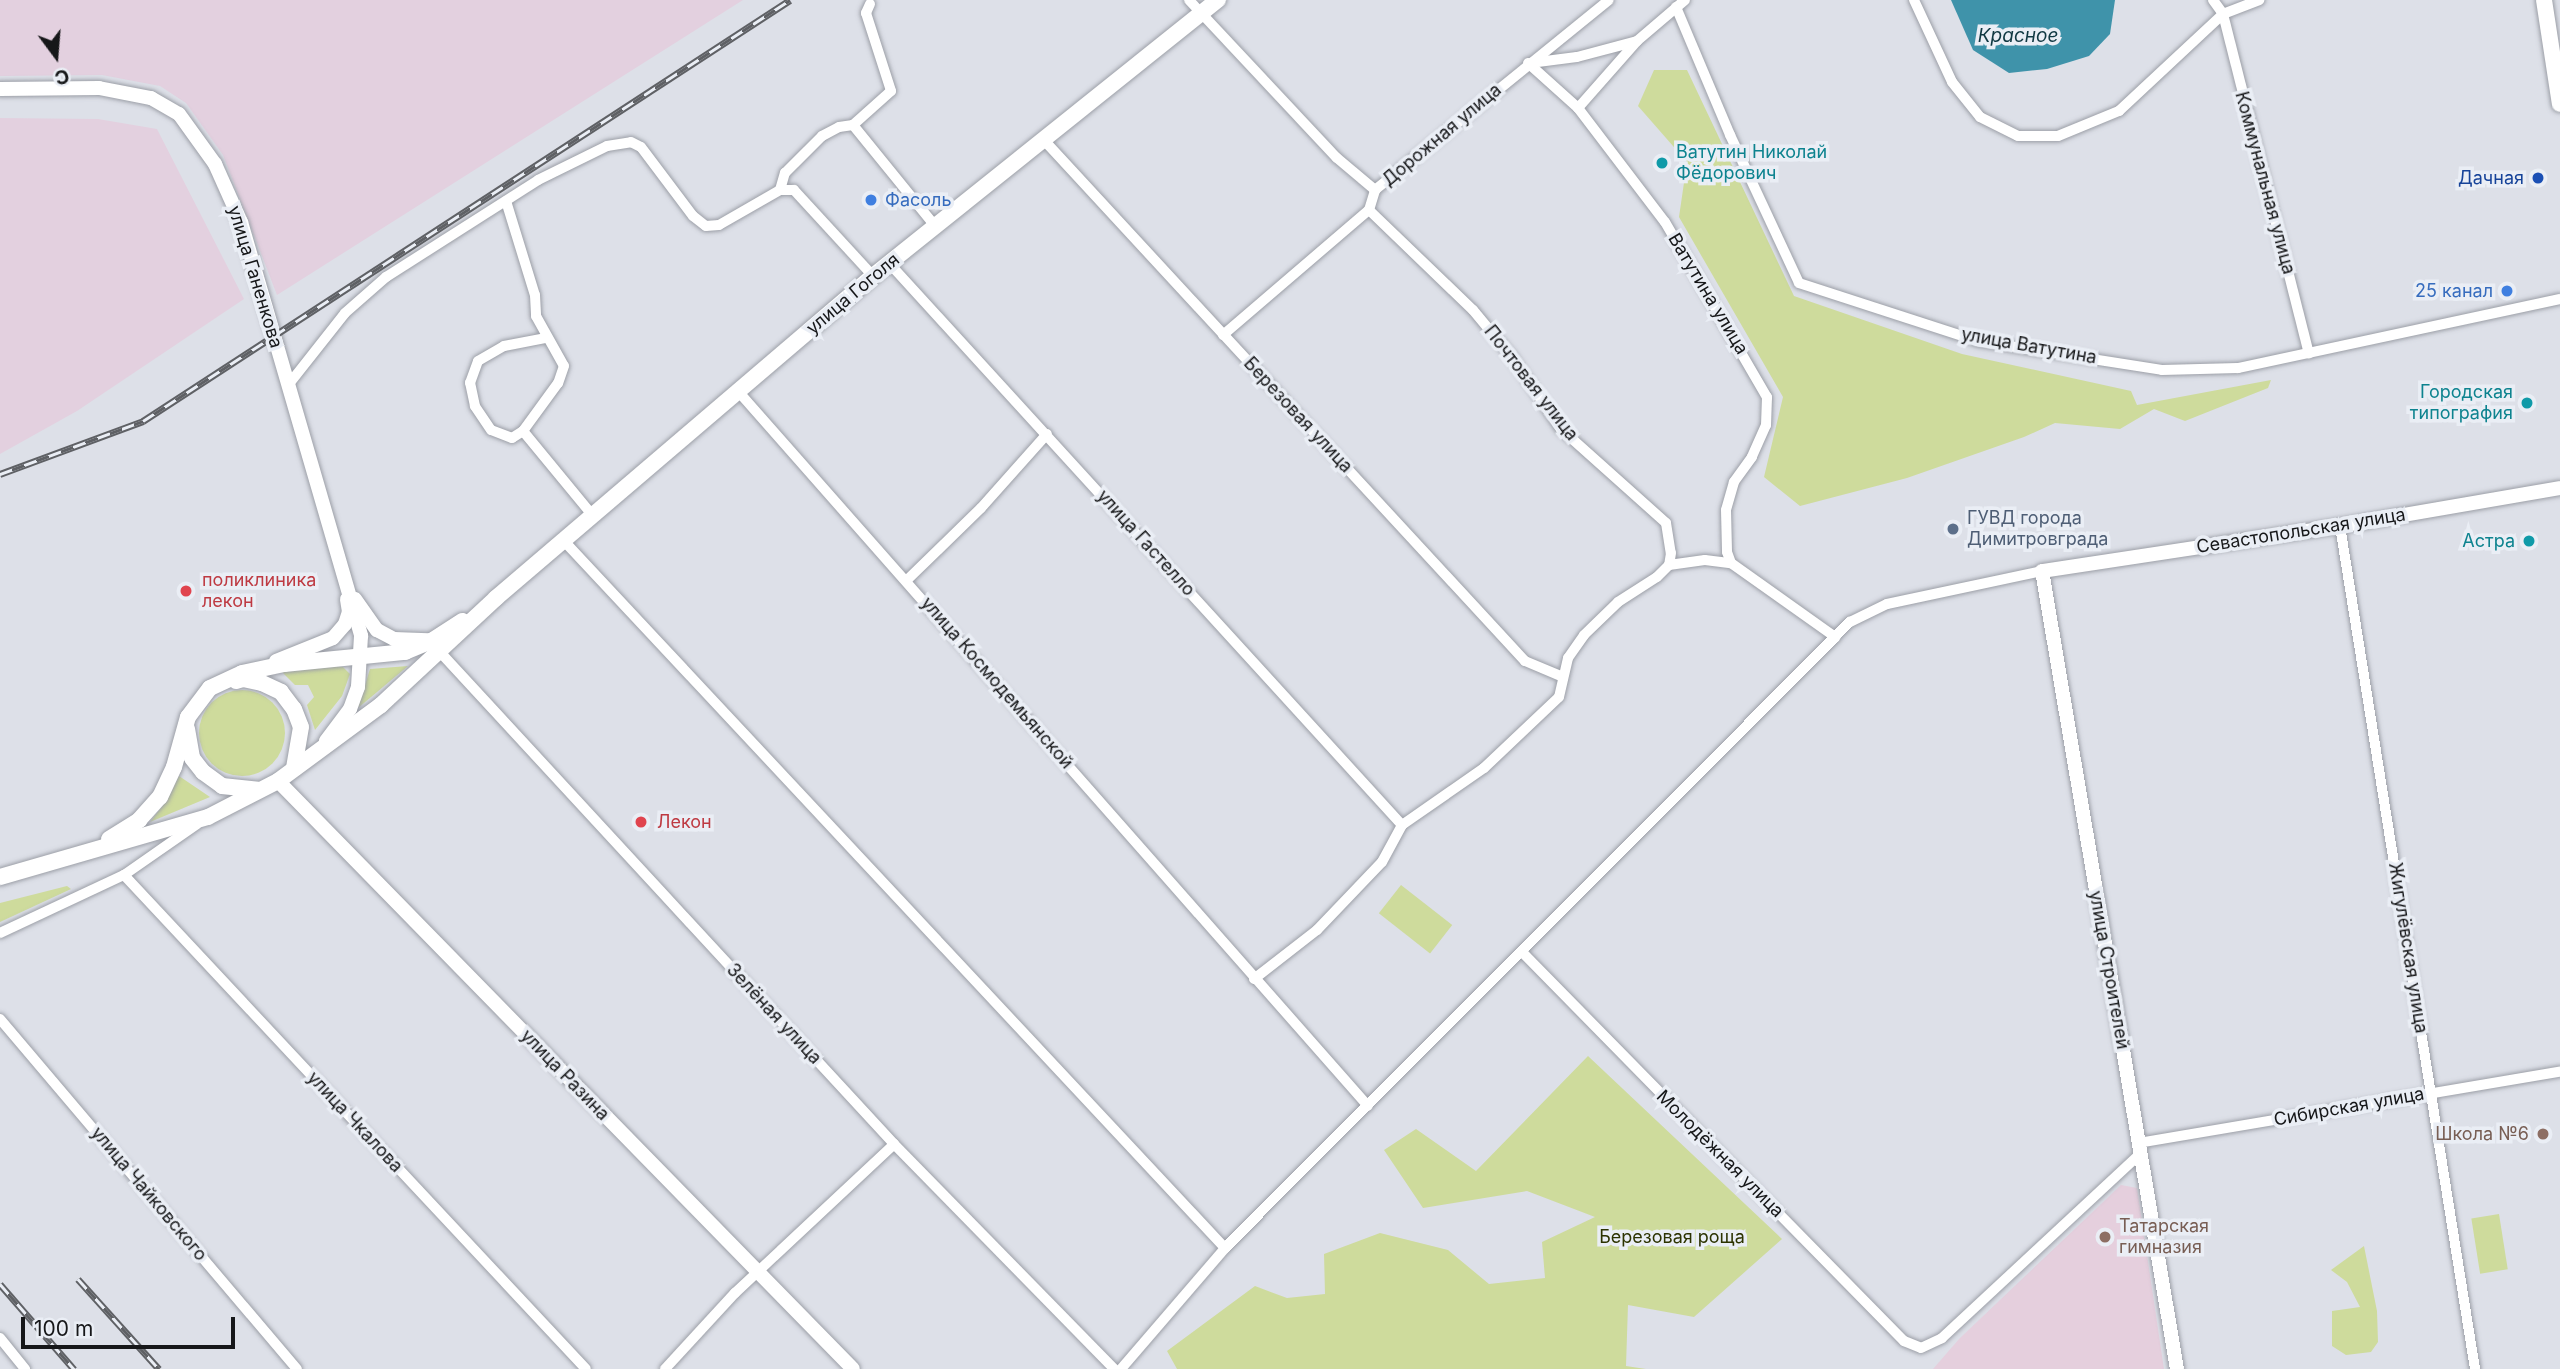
<!DOCTYPE html>
<html>
<head>
<meta charset="utf-8">
<style>
	body { margin:0 }
	#map { position:relative; width:2560px; height:1369px; overflow:hidden; background:#dde0e8; font-family:Inter,sans-serif }
	div>[style] { position:absolute }
	[style*='--x'] { left:calc(var(--x)*1px); top:calc(var(--y)*1px); width:calc(var(--w)*1px); rotate:calc(var(--a)*1deg) }
	.industrial>* { inset:0; background:#e3d0df }
	.education>* { inset:0; background:#e5cfdd }
	.green>* { inset:0; background:#cedb9c; transform-origin:0 0 }
	.round { border-radius:50% }
	.water>* { inset:0; background:#3f93aa }
	.roads { filter:drop-shadow(0 0 2px #9c9fa7) drop-shadow(0 0 2px #9c9fa7) }
	.minor>* { height:10px; margin:-5px; padding:0 5px; transform-origin:5px; border-radius:5px; background:#fff }
	.tertiary>* { height:14px; margin:-7px; padding:0 7px; transform-origin:7px; border-radius:7px; background:#fff }
	.secondary>* { height:16px; margin:-8px; padding:0 8px; transform-origin:8px; border-radius:8px; background:#fff }
	.rail>* { height:7px; margin-top:-3.5px; transform-origin:0; background:repeating-linear-gradient(90deg,#eaeef5 0 13px,#5f6165 0 26px); box-sizing:border-box; border-block:2px solid #5f6165 }
	.dots>* { width:19px; height:19px; translate:-50% -50%; box-sizing:border-box; border:4px solid #eaeef5; border-radius:50% }
	span { translate:-50% -50%; white-space:nowrap; text-align:center; line-height:1.15; -webkit-text-stroke:7px #eaeef5; paint-order:stroke }
	.street-label { font-size:18px; color:#161719 }
	.culture-label { font-size:18px; color:#0d838f }
	.left { translate:0 -50%; text-align:left }
	.right { translate:-100% -50%; text-align:right }
	.transit-label { font-size:18px; color:#164399 }
	.shop-label { font-size:18px; color:#366cbe }
	.service-label { font-size:18px; color:#4e5e75 }
	.health-label { font-size:18px; color:#be3a42 }
	.education-label { font-size:18px; color:#785e54 }
	.park-label { font-size:18px; color:#2c3300 }
	.water-label { font-size:19px; color:#103842; font-style:italic }
	.north { position:absolute; left:21px; top:21px; width:70px; height:70px; -webkit-text-stroke:5px #eaeef5; paint-order:stroke; rotate:164deg; font-size:19px; font-weight:700; line-height:28px; text-align:center; color:#161719 }
	.north::after { content:''; display:block; margin:auto; width:24px; height:32px; background:#161719; clip-path:polygon(50% 0,100% 100%,50% 72%,0 100%) }
	.scale { position:absolute; left:21px; top:1317px; width:214px; height:32px; box-sizing:border-box; border:4px solid #161719; border-top:0; padding-left:9px; font-size:21px; line-height:24px; white-space:nowrap; color:#161719; -webkit-text-stroke:5px #eaeef5; paint-order:stroke }
</style>
</head>
<body>
<div id="map">
	<div class="industrial">
		<div style="clip-path:polygon(0 0,743px 0,277px 295px,223px 155px,186px 103px,160px 86px,102px 75px,0 76px)"></div>
		<div style="clip-path:polygon(0 118px,98px 119px,157px 129px,244px 299px,77px 411px,0 454px)"></div>
	</div>
	<div class="education">
		<div style="clip-path:polygon(2121px 1185px,2137px 1188px,2164px 1369px,1933px 1369px,1959px 1339px)"></div>
	</div>
	<div class="green">
		<div style="clip-path:polygon(1654px 70px,1687px 70px,1794px 296px,1962px 354px,2131px 391px,2137px 405px,2271px 380px,2268px 388px,2185px 421px,2154px 409px,2120px 429px,2055px 423px,2024px 437px,1907px 478px,1800px 506px,1764px 477px,1783px 397px,1679px 217px,1687px 162px,1638px 106px)"></div>
		<div style="clip-path:polygon(333px 665px,343px 667px,350px 674px,342px 696px,315px 730px,307px 705px,314px 697px,308px 685px,295px 685px,282px 672px)"></div>
		<div style="clip-path:polygon(408px 666px,358px 708px,370px 669px)"></div>
		<div class="round" style="left:199px;top:690px;width:86px;height:86px"></div>
		<div style="clip-path:polygon(179px 776px,210px 797px,150px 822px,167px 800px)"></div>
		<div style="left:1401px;top:885px;width:65px;height:36px;rotate:38deg"></div>
		<div style="clip-path:polygon(67px 886px,71px 889px,0 922px,0 903px)"></div>
		<div style="clip-path:polygon(1588px 1056px,1782px 1239px,1694px 1317px,1628px 1305px,1626px 1366px,1646px 1369px,1177px 1369px,1167px 1351px,1255px 1286px,1287px 1298px,1325px 1294px,1324px 1254px,1380px 1233px,1448px 1250px,1489px 1284px,1545px 1278px,1542px 1242px,1595px 1217px,1527px 1191px,1423px 1208px,1384px 1150px,1416px 1129px,1476px 1171px)"></div>
		<div style="left:2499px;top:1214px;width:56px;height:28px;rotate:81deg"></div>
		<div style="clip-path:polygon(2364px 1246px,2377px 1311px,2378px 1342px,2371px 1352px,2346px 1355px,2332px 1346px,2332px 1311px,2360px 1307px,2347px 1282px,2331px 1270px)"></div>
	</div>
	<div class="water">
		<div style="clip-path:polygon(1951px 0,2115px 0,2110px 34px,2089px 56px,2047px 69px,2009px 73px,1973px 50px)"></div>
	</div>
	<div class="roads">
		<div class="minor">
			<div style="--x:1189;--y:0;--w:216;--a:46.9"></div>
			<div style="--x:1337;--y:158;--w:50;--a:40.1"></div>
			<div style="--x:1914;--y:0;--w:90;--a:65.1"></div>
			<div style="--x:1952;--y:82;--w:45;--a:51.3"></div>
			<div style="--x:1980;--y:117;--w:42;--a:26.6"></div>
			<div style="--x:2018;--y:136;--w:40;--a:0"></div>
			<div style="--x:2058;--y:136;--w:66;--a:-22.3"></div>
			<div style="--x:2119;--y:111;--w:142;--a:-43"></div>
			<div style="--x:2223;--y:14;--w:39;--a:-21"></div>
			<div style="--x:2213;--y:0;--w:17;--a:54"></div>
			<div style="--x:2223;--y:14;--w:350;--a:75.8"></div>
			<div style="--x:870;--y:4;--w:10;--a:114"></div>
			<div style="--x:866;--y:13;--w:82;--a:72.2"></div>
			<div style="--x:891;--y:91;--w:51;--a:138.2"></div>
			<div style="--x:853;--y:125;--w:130;--a:50.9"></div>
			<div style="--x:1676;--y:7;--w:139;--a:67.1"></div>
			<div style="--x:1730;--y:135;--w:163;--a:65"></div>
			<div style="--x:1799;--y:283;--w:187;--a:18"></div>
			<div style="--x:1977;--y:341;--w:187;--a:8.9"></div>
			<div style="--x:2162;--y:370;--w:76;--a:-1.5"></div>
			<div style="--x:2238;--y:368;--w:329;--a:-12.1"></div>
			<div style="--x:1528;--y:63;--w:67;--a:42"></div>
			<div style="--x:1578;--y:108;--w:143;--a:52.7"></div>
			<div style="--x:1665;--y:222;--w:203;--a:59.8"></div>
			<div style="--x:1767;--y:397;--w:28;--a:92"></div>
			<div style="--x:1766;--y:425;--w:35;--a:114"></div>
			<div style="--x:1752;--y:457;--w:31;--a:126"></div>
			<div style="--x:1734;--y:482;--w:29;--a:106"></div>
			<div style="--x:1726;--y:510;--w:42;--a:88.6"></div>
			<div style="--x:1727;--y:552;--w:12;--a:70"></div>
			<div style="--x:1530;--y:63;--w:47;--a:-7.3"></div>
			<div style="--x:1577;--y:57;--w:62;--a:-14.9"></div>
			<div style="--x:1578;--y:108;--w:89;--a:-48.6"></div>
			<div style="--x:1637;--y:41;--w:63;--a:-40.5"></div>
			<div style="--x:1042;--y:138;--w:712;--a:47.28"></div>
			<div style="--x:1525;--y:661;--w:41;--a:22.8"></div>
			<div style="--x:780;--y:190;--w:18;--a:-74"></div>
			<div style="--x:785;--y:173;--w:52;--a:-45"></div>
			<div style="--x:822;--y:136;--w:19;--a:-28"></div>
			<div style="--x:839;--y:127;--w:14;--a:-8"></div>
			<div style="--x:506;--y:201;--w:98;--a:72.9"></div>
			<div style="--x:535;--y:295;--w:21;--a:87"></div>
			<div style="--x:536;--y:316;--w:57;--a:60.8"></div>
			<div style="--x:564;--y:366;--w:18;--a:109"></div>
			<div style="--x:558;--y:383;--w:59;--a:126.1"></div>
			<div style="--x:523;--y:431;--w:110;--a:50.5"></div>
			<div style="--x:1369;--y:210;--w:144;--a:43.9"></div>
			<div style="--x:1473;--y:310;--w:61;--a:50.3"></div>
			<div style="--x:1512;--y:357;--w:87;--a:55.8"></div>
			<div style="--x:1561;--y:429;--w:141;--a:41.8"></div>
			<div style="--x:1666;--y:523;--w:30;--a:81"></div>
			<div style="--x:1671;--y:553;--w:12;--a:99"></div>
			<div style="--x:889;--y:263;--w:761;--a:47.61"></div>
			<div style="--x:1223;--y:335;--w:192;--a:-40.6"></div>
			<div style="--x:1369;--y:210;--w:21;--a:-73"></div>
			<div style="--x:1375;--y:190;--w:301;--a:-39.1"></div>
			<div style="--x:289;--y:384;--w:90;--a:-51.7"></div>
			<div style="--x:345;--y:313;--w:55;--a:-41.3"></div>
			<div style="--x:386;--y:277;--w:180;--a:-32.5"></div>
			<div style="--x:538;--y:180;--w:77;--a:-26.2"></div>
			<div style="--x:607;--y:146;--w:24;--a:-9"></div>
			<div style="--x:631;--y:142;--w:11;--a:27"></div>
			<div style="--x:641;--y:147;--w:86;--a:53"></div>
			<div style="--x:693;--y:216;--w:16;--a:38"></div>
			<div style="--x:706;--y:226;--w:13;--a:-4"></div>
			<div style="--x:719;--y:225;--w:70;--a:-29.8"></div>
			<div style="--x:780;--y:190;--w:14;--a:0"></div>
			<div style="--x:794;--y:190;--w:117;--a:47.4"></div>
			<div style="--x:737;--y:390;--w:954;--a:48.61"></div>
			<div style="--x:523;--y:431;--w:13;--a:148"></div>
			<div style="--x:512;--y:438;--w:22;--a:-159"></div>
			<div style="--x:491;--y:430;--w:29;--a:-124"></div>
			<div style="--x:475;--y:406;--w:24;--a:-102"></div>
			<div style="--x:470;--y:383;--w:23;--a:-70"></div>
			<div style="--x:478;--y:361;--w:30;--a:-30"></div>
			<div style="--x:504;--y:346;--w:43;--a:-10.8"></div>
			<div style="--x:2340;--y:526;--w:854;--a:80.9"></div>
			<div style="--x:564;--y:541;--w:968;--a:46.93"></div>
			<div style="--x:907;--y:580;--w:103;--a:-44.2"></div>
			<div style="--x:981;--y:508;--w:99;--a:-48.3"></div>
			<div style="--x:440;--y:652;--w:669;--a:47.3"></div>
			<div style="--x:894;--y:1144;--w:315;--a:45.6"></div>
			<div style="--x:124;--y:875;--w:676;--a:46.92"></div>
			<div style="--x:0;--y:933;--w:137;--a:-25.1"></div>
			<div style="--x:124;--y:875;--w:89;--a:-34.9"></div>
			<div style="--x:1523;--y:953;--w:544;--a:45.52"></div>
			<div style="--x:1904;--y:1341;--w:18;--a:22"></div>
			<div style="--x:1921;--y:1348;--w:23;--a:-25"></div>
			<div style="--x:1942;--y:1338;--w:272;--a:-42.9"></div>
			<div style="--x:1254;--y:979;--w:80;--a:-37.9"></div>
			<div style="--x:1317;--y:930;--w:94;--a:-46.3"></div>
			<div style="--x:1382;--y:862;--w:42;--a:-61.6"></div>
			<div style="--x:1402;--y:825;--w:100;--a:-34.8"></div>
			<div style="--x:1484;--y:768;--w:103;--a:-43.4"></div>
			<div style="--x:1559;--y:697;--w:40;--a:-77"></div>
			<div style="--x:1568;--y:658;--w:28;--a:-55"></div>
			<div style="--x:1584;--y:635;--w:47;--a:-44.1"></div>
			<div style="--x:1618;--y:602;--w:46;--a:-32.7"></div>
			<div style="--x:1657;--y:577;--w:17;--a:-45"></div>
			<div style="--x:1669;--y:565;--w:36;--a:-8"></div>
			<div style="--x:1705;--y:560;--w:26;--a:7"></div>
			<div style="--x:1731;--y:563;--w:128;--a:35.4"></div>
			<div style="--x:0;--y:1019;--w:459;--a:49.7"></div>
			<div style="--x:2138;--y:1143;--w:428;--a:-9.6"></div>
			<div style="--x:0;--y:1338;--w:40;--a:51"></div>
			<div style="--x:665;--y:1369;--w:103;--a:-47.4"></div>
			<div style="--x:735;--y:1293;--w:218;--a:-43.1"></div>
			<div style="--x:1121;--y:1369;--w:160;--a:-49.3"></div>
			<div style="--x:1225;--y:1248;--w:885;--a:-45.05"></div>
			<div style="--x:1850;--y:622;--w:41;--a:-25.9"></div>
			<div style="--x:1887;--y:604;--w:158;--a:-12"></div>
		</div>
		<div class="tertiary">
			<div style="--x:0;--y:89;--w:99;--a:-0.6"></div>
			<div style="--x:99;--y:88;--w:53;--a:10.9"></div>
			<div style="--x:151;--y:98;--w:32;--a:30"></div>
			<div style="--x:179;--y:114;--w:62;--a:54.2"></div>
			<div style="--x:215;--y:164;--w:64;--a:65.9"></div>
			<div style="--x:241;--y:222;--w:431;--a:73.8"></div>
			<div style="--x:361;--y:636;--w:51;--a:93.4"></div>
			<div style="--x:358;--y:687;--w:23;--a:110"></div>
			<div style="--x:350;--y:709;--w:40;--a:127"></div>
			<div style="--x:355;--y:599;--w:38;--a:55"></div>
			<div style="--x:377;--y:630;--w:19;--a:28"></div>
			<div style="--x:394;--y:639;--w:34;--a:2"></div>
			<div style="--x:276;--y:661;--w:61;--a:-22"></div>
			<div style="--x:333;--y:638;--w:18;--a:-49"></div>
			<div style="--x:345;--y:624;--w:13;--a:-72"></div>
			<div style="--x:349;--y:612;--w:13;--a:-99"></div>
			<div style="--x:278;--y:781;--w:822;--a:45.64"></div>
			<div style="--x:2177;--y:1369;--w:809;--a:-99.6"></div>
			<div style="--x:2042;--y:571;--w:301;--a:-8.6"></div>
			<div style="--x:2340;--y:526;--w:223;--a:-9.8"></div>
		</div>
		<div class="secondary">
			<div style="--x:2544;--y:0;--w:105;--a:81.3"></div>
			<div style="--x:236;--y:681;--w:7;--a:-16"></div>
			<div style="--x:243;--y:679;--w:19;--a:12"></div>
			<div style="--x:262;--y:683;--w:21;--a:25"></div>
			<div style="--x:281;--y:692;--w:21;--a:53"></div>
			<div style="--x:294;--y:709;--w:19;--a:69"></div>
			<div style="--x:301;--y:727;--w:42;--a:99.7"></div>
			<div style="--x:187;--y:729;--w:29;--a:80"></div>
			<div style="--x:192;--y:758;--w:18;--a:52"></div>
			<div style="--x:203;--y:772;--w:24;--a:36"></div>
			<div style="--x:222;--y:786;--w:36;--a:6"></div>
			<div style="--x:109;--y:839;--w:36;--a:-32"></div>
			<div style="--x:139;--y:820;--w:31;--a:-48"></div>
			<div style="--x:160;--y:797;--w:33;--a:-65"></div>
			<div style="--x:174;--y:767;--w:52;--a:-74.4"></div>
			<div style="--x:188;--y:717;--w:36;--a:-53"></div>
			<div style="--x:210;--y:688;--w:35;--a:-25"></div>
			<div style="--x:242;--y:673;--w:43;--a:-12.1"></div>
			<div style="--x:284;--y:664;--w:122;--a:-5.7"></div>
			<div style="--x:405;--y:652;--w:30;--a:-23"></div>
			<div style="--x:433;--y:640;--w:35;--a:-33"></div>
			<div style="--x:0;--y:877;--w:216;--a:-16.1"></div>
			<div style="--x:208;--y:817;--w:79;--a:-27.2"></div>
			<div style="--x:278;--y:781;--w:128;--a:-36.4"></div>
			<div style="--x:381;--y:705;--w:157;--a:-42.9"></div>
			<div style="--x:496;--y:598;--w:496;--a:-40.5"></div>
			<div style="--x:873;--y:276;--w:442;--a:-38.7"></div>
		</div>
	</div>
	<div class="rail">
		<div style="--x:0;--y:474;--w:153;--a:-20.3"></div>
		<div style="--x:143;--y:421;--w:772;--a:-33.05"></div>
		<div style="--x:78;--y:1279;--w:121;--a:48"></div>
		<div style="--x:0;--y:1284;--w:113;--a:49"></div>
	</div>
	<div class="dots">
		<div style="left:1662px;top:163px;background:#0f9aa8"></div>
		<div style="left:2538px;top:178px;background:#1a4fb4"></div>
		<div style="left:871px;top:200px;background:#3f7fe0"></div>
		<div style="left:2507px;top:291px;background:#3f7fe0"></div>
		<div style="left:2527px;top:403px;background:#0f9aa8"></div>
		<div style="left:1953px;top:529px;background:#5c6f8a"></div>
		<div style="left:2529px;top:541px;background:#0f9aa8"></div>
		<div style="left:186px;top:591px;background:#e0444e"></div>
		<div style="left:641px;top:822px;background:#e0444e"></div>
		<div style="left:2543px;top:1134px;background:#8d6e63"></div>
		<div style="left:2105px;top:1237px;background:#8d6e63"></div>
	</div>
	<div class="street-label">
		<span style="left:1442px;top:135px;rotate:-40deg">Дорожная улица</span>
		<span style="left:2265px;top:183px;rotate:75deg">Коммунальная улица</span>
		<span style="left:255px;top:277px;rotate:73deg">улица Ганенкова</span>
		<span style="left:853px;top:294px;rotate:-40deg">улица Гоголя</span>
		<span style="left:1708px;top:294px;rotate:59deg">Ватутина улица</span>
		<span style="left:2029px;top:346px;rotate:10deg">улица Ватутина</span>
		<span style="left:1531px;top:383px;rotate:52deg">Почтовая улица</span>
		<span style="left:1298px;top:415px;rotate:47deg">Березовая улица</span>
		<span style="left:2301px;top:531px;rotate:-9deg">Севастопольская улица</span>
		<span style="left:1146px;top:543px;rotate:48deg">улица Гастелло</span>
		<span style="left:997px;top:683px;rotate:49deg">улица Космодемьянской</span>
		<span style="left:2408px;top:948px;rotate:81deg">Жигулёвская улица</span>
		<span style="left:2109px;top:970px;rotate:80deg">улица Строителей</span>
		<span style="left:774px;top:1014px;rotate:47deg">Зелёная улица</span>
		<span style="left:565px;top:1075px;rotate:46deg">улица Разина</span>
		<span style="left:2349px;top:1107px;rotate:-10deg">Сибирская улица</span>
		<span style="left:355px;top:1122px;rotate:47deg">улица Чкалова</span>
		<span style="left:1720px;top:1154px;rotate:45deg">Молодёжная улица</span>
		<span style="left:149px;top:1194px;rotate:50deg">улица Чайковского</span>
	</div>
	<div class="culture-label">
		<span class="left" style="left:1676px;top:163px">Ватутин Николай<br>Фёдорович</span>
		<span class="right" style="left:2513px;top:403px">Городская<br>типография</span>
		<span class="right" style="left:2515px;top:541px">Астра</span>
	</div>
	<div class="transit-label">
		<span class="right" style="left:2524px;top:178px">Дачная</span>
	</div>
	<div class="shop-label">
		<span class="left" style="left:885px;top:200px">Фасоль</span>
		<span class="right" style="left:2493px;top:291px">25 канал</span>
	</div>
	<div class="service-label">
		<span class="left" style="left:1967px;top:529px">ГУВД города<br>Димитровграда</span>
	</div>
	<div class="health-label">
		<span class="left" style="left:202px;top:591px">поликлиника<br>лекон</span>
		<span class="left" style="left:657px;top:822px">Лекон</span>
	</div>
	<div class="education-label">
		<span class="right" style="left:2529px;top:1134px">Школа №6</span>
		<span class="left" style="left:2119px;top:1237px">Татарская<br>гимназия</span>
	</div>
	<div class="park-label">
		<span style="left:1672px;top:1237px">Березовая роща</span>
	</div>
	<div class="water-label">
		<span style="left:2018px;top:36px">Красное</span>
	</div>
	<div class="north">С</div>
	<div class="scale">100 m</div>
</div>
</body>
</html>
